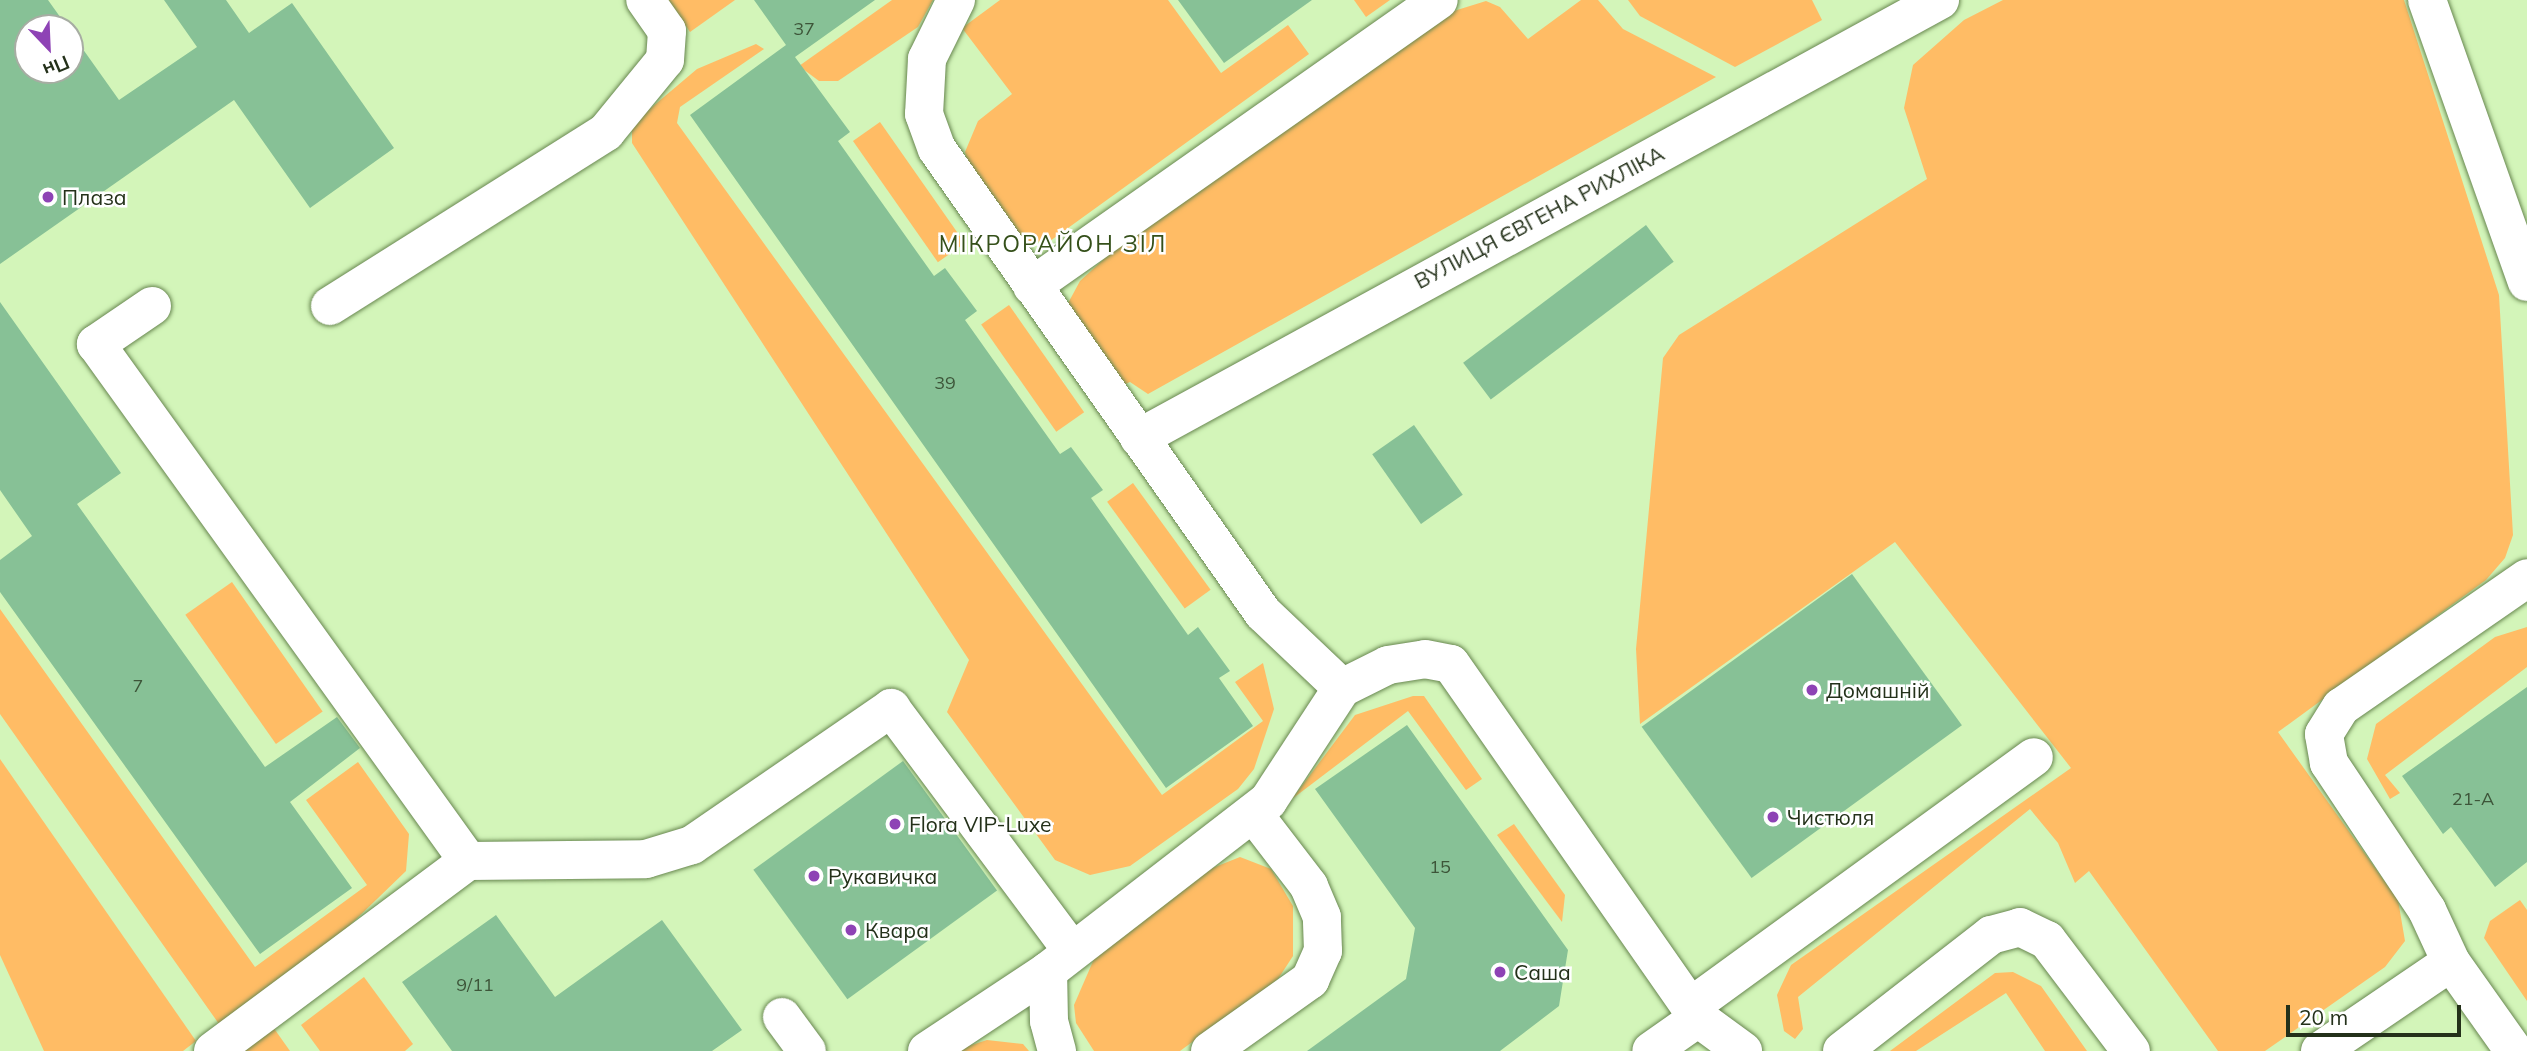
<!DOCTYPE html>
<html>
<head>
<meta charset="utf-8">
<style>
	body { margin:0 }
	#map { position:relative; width:2527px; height:1051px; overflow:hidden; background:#d3f5b9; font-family:Mulish,sans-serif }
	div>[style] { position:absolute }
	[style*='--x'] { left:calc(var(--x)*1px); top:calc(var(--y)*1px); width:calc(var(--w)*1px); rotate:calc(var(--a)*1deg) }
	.green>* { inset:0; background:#ffbc65; transform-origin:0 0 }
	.building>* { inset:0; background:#87c196; transform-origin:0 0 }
	.roads { filter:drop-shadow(0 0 2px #688750) drop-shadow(0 0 2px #688750) }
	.minor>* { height:38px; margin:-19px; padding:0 19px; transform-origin:19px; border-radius:19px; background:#fff }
	.dots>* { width:19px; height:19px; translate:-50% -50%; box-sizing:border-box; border:4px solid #fff; border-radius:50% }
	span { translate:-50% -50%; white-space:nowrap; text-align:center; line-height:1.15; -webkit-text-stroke:5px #fff; paint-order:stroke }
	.number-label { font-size:18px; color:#3d5539 }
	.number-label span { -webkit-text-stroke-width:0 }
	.poi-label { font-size:21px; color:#24311a }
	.left { translate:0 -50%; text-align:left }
	.street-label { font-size:21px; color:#24311a }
	.neighbourhood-label { font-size:23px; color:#35501a; letter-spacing:2px }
	.north { position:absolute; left:14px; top:14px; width:70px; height:70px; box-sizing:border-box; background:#fff; border:2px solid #a7ada3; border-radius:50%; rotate:157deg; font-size:19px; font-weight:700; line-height:28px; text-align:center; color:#24311a }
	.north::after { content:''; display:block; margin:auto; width:24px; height:32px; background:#8e43b5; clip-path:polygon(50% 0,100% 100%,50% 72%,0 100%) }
	.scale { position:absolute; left:2286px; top:1005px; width:175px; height:32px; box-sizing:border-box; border:4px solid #24311a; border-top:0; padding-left:9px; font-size:21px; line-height:24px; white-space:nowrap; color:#24311a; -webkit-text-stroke:5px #fff; paint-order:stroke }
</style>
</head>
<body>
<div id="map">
	<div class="green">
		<div style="clip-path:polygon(668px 0,735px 0,690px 32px)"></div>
		<div style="clip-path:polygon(892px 0,933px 0,918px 27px,838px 81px,819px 81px,799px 66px)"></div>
		<div style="clip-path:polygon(1000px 0,1168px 0,1221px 73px,1288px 25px,1309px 54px,1050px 241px,1029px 242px,1017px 235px,969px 168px,965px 152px,978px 121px,1012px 94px,962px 28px)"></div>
		<div style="clip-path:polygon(1354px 0,1390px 0,1366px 17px)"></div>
		<div style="clip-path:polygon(1581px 0,1598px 0,1623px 29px,1716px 77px,1148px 394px,1130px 382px,1121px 386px,1066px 307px,1080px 281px,1116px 248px,1441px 15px,1486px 1px,1500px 7px,1528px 39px)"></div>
		<div style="clip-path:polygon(1628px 0,1812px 0,1822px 20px,1735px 67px,1640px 16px)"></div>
		<div style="clip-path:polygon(2003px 0,2404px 0,2499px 295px,2513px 535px,2505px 558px,2486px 580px,2278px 732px,2398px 900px,2405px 941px,2385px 967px,2265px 1051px,2218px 1051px,2089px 871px,2075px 883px,2058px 843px,2030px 809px,1798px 997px,1803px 1029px,1795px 1039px,1784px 1031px,1777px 995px,1791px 965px,2071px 768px,1895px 542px,1640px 724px,1636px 649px,1663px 358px,1679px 335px,1927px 179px,1904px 108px,1913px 65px,1964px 20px)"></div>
		<div style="clip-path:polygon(756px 44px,764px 49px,680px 107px,677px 123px,1162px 795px,1263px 721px,1235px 682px,1263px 663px,1274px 709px,1254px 769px,1238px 789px,1130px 866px,1090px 875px,1055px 860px,947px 712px,969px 660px,632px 143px,632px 124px,697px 69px)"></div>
		<div style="left:880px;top:122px;width:148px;height:33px;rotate:55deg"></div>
		<div style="left:1009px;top:305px;width:131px;height:34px;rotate:55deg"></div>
		<div style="left:1133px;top:483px;width:132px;height:32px;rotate:54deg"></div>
		<div style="left:232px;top:582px;width:158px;height:57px;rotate:55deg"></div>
		<div style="clip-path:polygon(0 609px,255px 967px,367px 885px,306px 800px,358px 762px,409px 834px,406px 871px,348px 927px,219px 1024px,0 714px)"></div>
		<div style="clip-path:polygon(2527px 627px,2527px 667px,2385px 775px,2400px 793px,2390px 799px,2367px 759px,2376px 724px,2495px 637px)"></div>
		<div style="clip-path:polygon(1413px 696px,1424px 696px,1482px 779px,1466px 790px,1408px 711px,1292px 799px,1355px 715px)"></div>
		<div style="clip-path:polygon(0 759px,196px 1041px,183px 1051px,44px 1051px,0 955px)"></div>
		<div style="clip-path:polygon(1514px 824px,1565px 895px,1562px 922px,1497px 835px)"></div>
		<div style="clip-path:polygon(1240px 857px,1271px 869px,1293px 906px,1293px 956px,1278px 979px,1180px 1051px,1094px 1051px,1076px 1023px,1074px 1005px,1094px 959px,1200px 873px)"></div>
		<div style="clip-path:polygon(2520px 900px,2527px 910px,2527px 1001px,2484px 938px,2490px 921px)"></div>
		<div style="clip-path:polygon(2013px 972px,2041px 986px,2087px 1051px,2045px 1051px,2006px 993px,1916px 1051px,1890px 1051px,1995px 973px)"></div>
		<div style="clip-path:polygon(364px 977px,413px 1044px,405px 1051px,320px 1051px,301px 1025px)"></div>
		<div style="clip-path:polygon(273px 1027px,290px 1051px,241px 1051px)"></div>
		<div style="clip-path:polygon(987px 1040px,1023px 1044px,1029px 1051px,953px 1051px)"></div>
	</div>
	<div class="building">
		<div style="clip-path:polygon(0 0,48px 0,68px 28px,28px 28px,28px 70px,70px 70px,70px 31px,119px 100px,197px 47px,164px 0,226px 0,249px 33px,292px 3px,394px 148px,310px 208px,234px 100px,0 264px)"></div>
		<div style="clip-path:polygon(754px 0,875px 0,795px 57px,850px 132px,838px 141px,934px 276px,945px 268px,977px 311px,965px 320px,1060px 454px,1071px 447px,1103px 490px,1091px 498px,1188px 635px,1198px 627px,1230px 671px,1219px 678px,1253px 726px,1166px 788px,690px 115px,786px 45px)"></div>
		<div style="clip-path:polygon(1178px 0,1312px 0,1224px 63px)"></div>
		<div style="left:1646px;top:225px;width:46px;height:229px;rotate:53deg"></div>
		<div style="clip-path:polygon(0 302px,121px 473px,77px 504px,265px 767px,337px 717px,360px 748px,290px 802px,352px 888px,260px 954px,0 592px,0 560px,32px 536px,0 490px)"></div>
		<div style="left:1414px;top:425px;width:85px;height:51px;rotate:55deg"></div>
		<div style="left:1852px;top:574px;width:187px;height:260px;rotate:54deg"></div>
		<div style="clip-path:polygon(2527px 687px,2527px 862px,2495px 887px,2451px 827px,2443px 834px,2402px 776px)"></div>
		<div style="clip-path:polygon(1407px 725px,1568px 950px,1559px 1006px,1500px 1051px,1307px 1051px,1406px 979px,1415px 928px,1315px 789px)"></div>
		<div style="left:903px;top:761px;width:160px;height:185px;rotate:54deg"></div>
		<div style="clip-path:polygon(496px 915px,555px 997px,662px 920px,742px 1030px,712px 1051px,452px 1051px,402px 982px)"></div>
	</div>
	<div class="roads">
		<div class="minor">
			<div style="--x:956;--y:0;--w:66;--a:116.2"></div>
			<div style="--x:927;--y:59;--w:55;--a:93.1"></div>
			<div style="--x:924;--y:114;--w:37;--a:70"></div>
			<div style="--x:937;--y:149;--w:567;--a:54.91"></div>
			<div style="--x:1263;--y:613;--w:109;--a:43.5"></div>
			<div style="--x:1342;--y:688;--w:51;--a:-26.6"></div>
			<div style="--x:1388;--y:665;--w:37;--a:-9"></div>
			<div style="--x:1425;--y:659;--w:26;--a:11"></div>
			<div style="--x:1451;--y:664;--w:432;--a:55.1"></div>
			<div style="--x:1698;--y:1018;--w:57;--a:144.9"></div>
			<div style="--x:2427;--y:0;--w:299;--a:70.5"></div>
			<div style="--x:1032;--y:286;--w:497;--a:-35.1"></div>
			<div style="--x:152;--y:306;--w:68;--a:145.8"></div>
			<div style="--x:96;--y:344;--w:637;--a:54.26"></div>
			<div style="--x:468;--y:861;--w:318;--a:143.3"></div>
			<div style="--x:330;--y:306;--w:326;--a:-32.2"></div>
			<div style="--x:606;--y:132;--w:93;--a:-50.7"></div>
			<div style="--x:665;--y:60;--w:29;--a:-86"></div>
			<div style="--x:667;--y:31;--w:38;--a:-125"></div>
			<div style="--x:1139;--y:438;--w:913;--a:-28.67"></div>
			<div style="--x:468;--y:861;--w:178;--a:-0.6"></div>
			<div style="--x:646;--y:859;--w:48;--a:-16.9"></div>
			<div style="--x:692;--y:845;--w:242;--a:-34.5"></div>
			<div style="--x:891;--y:708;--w:299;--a:53.3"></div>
			<div style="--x:2451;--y:962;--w:109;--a:54.7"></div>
			<div style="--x:1690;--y:1007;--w:425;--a:-36"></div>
			<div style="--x:782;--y:1017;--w:42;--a:53.7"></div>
			<div style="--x:1698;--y:1018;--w:56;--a:36.3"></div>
			<div style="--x:927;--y:1051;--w:145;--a:-33.5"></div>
			<div style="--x:1057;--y:1051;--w:31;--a:-105"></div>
			<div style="--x:1049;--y:1021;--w:50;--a:-91.1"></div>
			<div style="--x:1048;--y:971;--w:278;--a:-37.7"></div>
			<div style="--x:1268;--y:801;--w:135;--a:-56.8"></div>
			<div style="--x:1210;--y:1051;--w:123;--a:-35.4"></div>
			<div style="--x:1310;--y:980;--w:32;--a:-66"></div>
			<div style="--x:1323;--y:951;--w:34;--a:-92"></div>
			<div style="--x:1322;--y:917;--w:34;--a:-113"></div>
			<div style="--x:1309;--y:886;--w:92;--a:-127.5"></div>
			<div style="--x:1842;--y:1051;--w:189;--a:-37.9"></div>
			<div style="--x:1991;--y:935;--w:30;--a:-15"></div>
			<div style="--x:2020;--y:927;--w:30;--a:26"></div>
			<div style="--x:2047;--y:940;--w:139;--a:52.9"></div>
			<div style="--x:2320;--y:1051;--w:158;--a:-34.2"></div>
			<div style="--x:2451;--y:962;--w:57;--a:-114.8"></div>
			<div style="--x:2427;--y:910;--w:177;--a:-123.7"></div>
			<div style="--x:2329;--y:763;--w:29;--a:-100"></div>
			<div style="--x:2324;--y:734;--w:32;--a:-58"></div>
			<div style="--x:2341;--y:707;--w:226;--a:-34.7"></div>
		</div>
	</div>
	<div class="dots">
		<div style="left:48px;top:197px;background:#8e43b5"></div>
		<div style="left:1812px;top:690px;background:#8e43b5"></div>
		<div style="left:1773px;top:817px;background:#8e43b5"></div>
		<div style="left:895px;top:824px;background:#8e43b5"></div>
		<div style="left:814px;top:876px;background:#8e43b5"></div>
		<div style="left:851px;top:930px;background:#8e43b5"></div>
		<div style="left:1500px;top:972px;background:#8e43b5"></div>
	</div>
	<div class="number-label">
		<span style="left:804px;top:29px">37</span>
		<span style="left:945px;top:383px">39</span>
		<span style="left:138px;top:686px">7</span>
		<span style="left:2473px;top:799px">21-А</span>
		<span style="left:1440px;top:867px">15</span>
		<span style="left:475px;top:985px">9/11</span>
	</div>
	<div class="poi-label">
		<span class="left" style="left:62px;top:197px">Плаза</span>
		<span class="left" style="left:1826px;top:690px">Домашній</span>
		<span class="left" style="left:1787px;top:817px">Чистюля</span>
		<span class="left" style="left:909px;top:824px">Flora VIP-Luxe</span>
		<span class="left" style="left:828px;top:876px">Рукавичка</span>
		<span class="left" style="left:865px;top:930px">Квара</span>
		<span class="left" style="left:1514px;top:972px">Саша</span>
	</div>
	<div class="street-label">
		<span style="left:1539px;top:217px;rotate:-28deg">ВУЛИЦЯ ЄВГЕНА РИХЛІКА</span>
	</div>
	<div class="neighbourhood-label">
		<span style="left:1053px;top:244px">МІКРОРАЙОН ЗІЛ</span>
	</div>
	<div class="north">Пн</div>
	<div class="scale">20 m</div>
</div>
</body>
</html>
